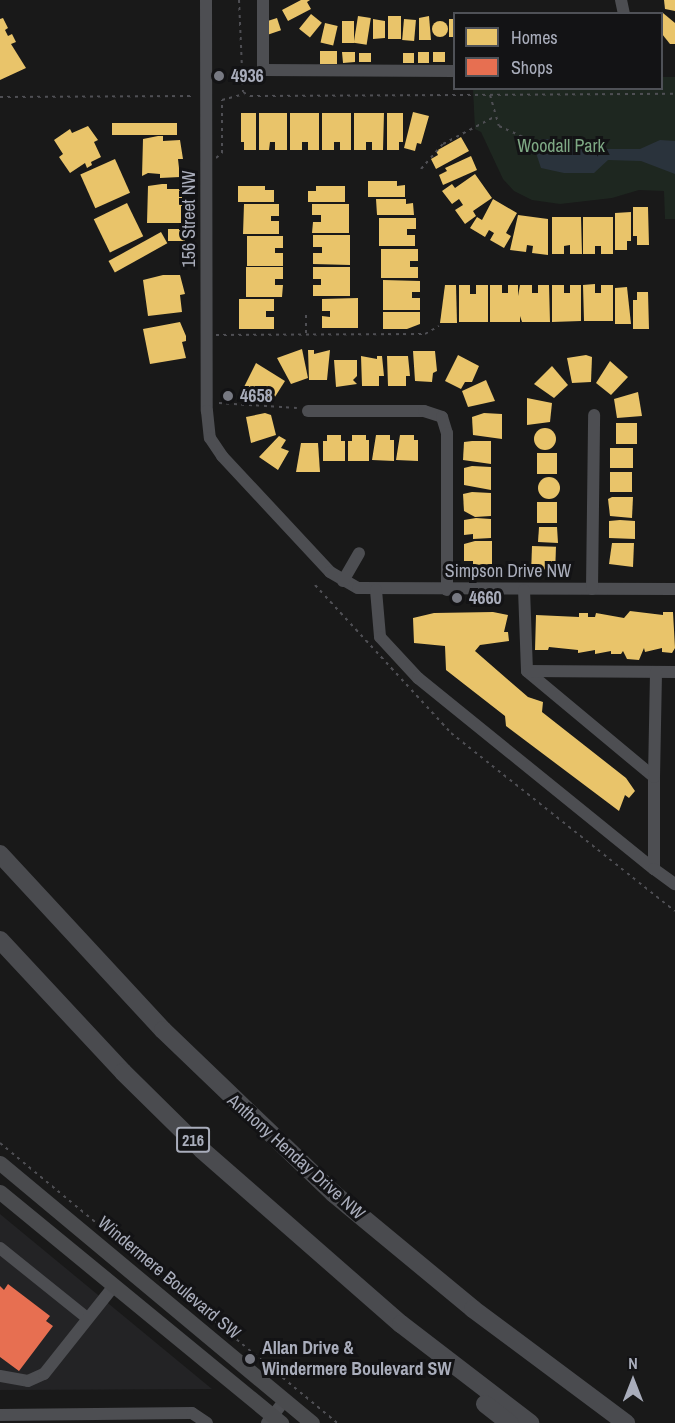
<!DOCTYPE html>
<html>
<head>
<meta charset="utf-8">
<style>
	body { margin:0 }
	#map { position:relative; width:675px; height:1423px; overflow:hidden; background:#191919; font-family:"Archivo Narrow",sans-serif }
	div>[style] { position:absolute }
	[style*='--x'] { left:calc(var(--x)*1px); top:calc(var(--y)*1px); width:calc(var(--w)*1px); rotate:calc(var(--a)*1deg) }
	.built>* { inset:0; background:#232325 }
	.green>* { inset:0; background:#1e2720 }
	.water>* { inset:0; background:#2a333c }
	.homes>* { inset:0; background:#e9c46a; transform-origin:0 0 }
	.round { border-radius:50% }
	.shops>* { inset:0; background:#e76f51 }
	.path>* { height:2px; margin-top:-1px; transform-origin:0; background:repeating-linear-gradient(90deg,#4f4f54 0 3px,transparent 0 7.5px) }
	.minor>* { height:12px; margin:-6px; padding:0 6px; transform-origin:6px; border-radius:6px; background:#4d4e52 }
	.major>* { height:15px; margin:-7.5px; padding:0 7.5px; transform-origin:7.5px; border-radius:7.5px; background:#4a4b4e }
	.highway>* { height:18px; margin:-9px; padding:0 9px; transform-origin:9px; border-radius:9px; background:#4a4b4f }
	.dots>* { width:16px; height:16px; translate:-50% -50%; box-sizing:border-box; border:3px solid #131315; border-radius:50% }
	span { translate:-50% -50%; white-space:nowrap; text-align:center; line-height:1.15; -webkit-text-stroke:6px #131315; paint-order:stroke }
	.shield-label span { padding:2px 4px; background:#131315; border:2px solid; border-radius:4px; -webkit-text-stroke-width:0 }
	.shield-label { font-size:16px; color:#a9adbb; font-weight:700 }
	.poi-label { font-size:18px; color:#a9adbb; font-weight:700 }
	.left { translate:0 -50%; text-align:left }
	.park-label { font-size:18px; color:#7ea884 }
	.street-label { font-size:18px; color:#a9adbb }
	.legend { position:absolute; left:453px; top:12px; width:210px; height:78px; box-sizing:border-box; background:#131315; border:2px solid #4f5157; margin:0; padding:8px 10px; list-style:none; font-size:18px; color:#a9adbb }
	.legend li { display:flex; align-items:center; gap:12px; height:30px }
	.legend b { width:30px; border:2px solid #4f5157 }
	.north { position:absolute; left:603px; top:1351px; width:60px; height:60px; -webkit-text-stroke:4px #131315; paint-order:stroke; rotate:0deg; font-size:16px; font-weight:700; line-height:24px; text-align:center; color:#a9adbb }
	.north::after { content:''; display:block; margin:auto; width:21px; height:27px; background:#a9adbb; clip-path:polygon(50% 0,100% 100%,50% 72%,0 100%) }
</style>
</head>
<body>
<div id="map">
	<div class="built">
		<div style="clip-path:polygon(0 1214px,212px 1389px,0 1390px)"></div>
	</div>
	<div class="green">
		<div style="clip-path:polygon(662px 77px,675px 77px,675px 219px,665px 219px,664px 191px,639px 190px,612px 198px,560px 204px,532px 200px,514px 191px,503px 179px,481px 132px,475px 129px,473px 89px,662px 88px)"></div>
	</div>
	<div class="water">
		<div style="clip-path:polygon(540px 139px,577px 139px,594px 149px,640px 149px,660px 140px,675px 141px,675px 174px,641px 161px,608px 160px,594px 173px,564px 173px,541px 168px,535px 150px)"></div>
	</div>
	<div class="homes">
		<div style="clip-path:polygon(301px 0,310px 0,307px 2px,311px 9px,288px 21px,282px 10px)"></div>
		<div style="clip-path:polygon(664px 0,675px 0,675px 11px,665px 9px)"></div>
		<div style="clip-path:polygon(663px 13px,675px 23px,675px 44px,670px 44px,662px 34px)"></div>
		<div style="left:311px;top:14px;width:14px;height:19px;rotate:39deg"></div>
		<div style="left:358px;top:16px;width:13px;height:27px;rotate:9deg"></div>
		<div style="left:388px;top:16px;width:13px;height:23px"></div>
		<div style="clip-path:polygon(429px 16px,431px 40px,419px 40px,419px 18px)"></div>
		<div style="clip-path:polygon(3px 18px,8px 28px,5px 30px,8px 36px,12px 34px,16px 42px,11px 44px,26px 68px,0 80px,0 19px)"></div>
		<div style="left:277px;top:18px;width:13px;height:14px;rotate:72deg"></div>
		<div style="clip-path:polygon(373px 19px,385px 21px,385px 38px,373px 39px)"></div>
		<div style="left:404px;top:19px;width:12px;height:21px;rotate:5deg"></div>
		<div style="left:449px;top:19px;width:5px;height:18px"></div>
		<div class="round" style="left:432px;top:21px;width:16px;height:16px"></div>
		<div style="left:342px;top:21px;width:12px;height:22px"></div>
		<div style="left:325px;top:23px;width:13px;height:20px;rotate:13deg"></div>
		<div style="left:320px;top:51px;width:17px;height:13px"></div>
		<div style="clip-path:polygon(342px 52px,355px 52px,355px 62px,343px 63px)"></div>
		<div style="left:418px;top:52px;width:11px;height:11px"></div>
		<div style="left:433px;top:52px;width:12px;height:10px"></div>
		<div style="left:359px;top:53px;width:12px;height:9px"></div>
		<div style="left:403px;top:53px;width:11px;height:10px"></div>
		<div style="clip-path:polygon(413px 112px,429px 116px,421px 144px,417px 143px,415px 151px,404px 148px)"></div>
		<div style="clip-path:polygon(241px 113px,256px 113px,256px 150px,244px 150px,244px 142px,241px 142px)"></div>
		<div style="clip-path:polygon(259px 113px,287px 113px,287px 150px,275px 150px,275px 142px,270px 142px,269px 150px,259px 150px)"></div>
		<div style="clip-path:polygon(290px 113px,319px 113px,319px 150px,308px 150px,308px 142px,302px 142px,302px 150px,290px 150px)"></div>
		<div style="clip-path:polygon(322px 113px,351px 113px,351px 150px,340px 150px,340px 142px,334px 142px,334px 150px,322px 150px)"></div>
		<div style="clip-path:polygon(354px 113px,384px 113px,383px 150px,372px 150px,372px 142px,366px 142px,366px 150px,354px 150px)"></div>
		<div style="clip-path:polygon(387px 113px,403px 113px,403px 142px,399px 142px,399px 150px,387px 150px)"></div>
		<div style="left:112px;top:123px;width:65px;height:12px"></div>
		<div style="clip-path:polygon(88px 126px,98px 140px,94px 142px,101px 157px,91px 162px,92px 165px,87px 168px,85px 163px,70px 173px,59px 157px,63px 154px,54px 140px,70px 129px,72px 133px)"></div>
		<div style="clip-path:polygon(158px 136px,163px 136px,163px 141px,180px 140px,183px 159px,178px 159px,180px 177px,160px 178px,160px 174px,148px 173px,142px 176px,143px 139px)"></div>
		<div style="clip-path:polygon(461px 137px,469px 151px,436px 169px,431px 159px,438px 155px,436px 151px)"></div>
		<div style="clip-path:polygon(471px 156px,477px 170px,443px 185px,439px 175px,447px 171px,445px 168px)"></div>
		<div style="left:115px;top:159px;width:37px;height:38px;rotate:66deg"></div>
		<div style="clip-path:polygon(475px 174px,492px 198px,473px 211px,476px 216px,465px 224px,455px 210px,463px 205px,459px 199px,452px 204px,442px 191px,452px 184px,455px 188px)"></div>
		<div style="clip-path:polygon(368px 181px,397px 181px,397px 186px,405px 185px,405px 197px,368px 197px)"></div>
		<div style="clip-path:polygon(162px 184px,167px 184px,167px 189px,184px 189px,187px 206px,181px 206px,181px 223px,147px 223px,148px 186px)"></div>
		<div style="clip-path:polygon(238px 186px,265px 186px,265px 190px,274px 190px,274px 202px,238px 202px)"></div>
		<div style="clip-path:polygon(316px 186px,345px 186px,345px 202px,308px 202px,308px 191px,316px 191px)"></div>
		<div style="clip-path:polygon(376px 199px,406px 199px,406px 204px,413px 203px,414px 215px,377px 215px)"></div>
		<div style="clip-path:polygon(493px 199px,517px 213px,506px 233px,511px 236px,504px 248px,490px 240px,494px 233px,489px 230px,485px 237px,470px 228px,477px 217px,482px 220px)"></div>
		<div style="left:127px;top:203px;width:37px;height:37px;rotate:64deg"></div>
		<div style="clip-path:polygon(244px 204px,279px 204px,279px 216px,271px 216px,271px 221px,279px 221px,279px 234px,243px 234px)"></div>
		<div style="clip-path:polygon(312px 204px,349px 204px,349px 233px,312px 233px,313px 222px,321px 222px,321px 215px,312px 215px)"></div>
		<div style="clip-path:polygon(633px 207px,648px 207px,649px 245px,637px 245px,637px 236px,633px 236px)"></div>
		<div style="clip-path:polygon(631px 212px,631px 241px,627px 241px,627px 250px,615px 250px,615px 213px)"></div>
		<div style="clip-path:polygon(518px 215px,548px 219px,548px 255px,532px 253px,533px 246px,527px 245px,526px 252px,510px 250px)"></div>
		<div style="clip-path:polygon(552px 217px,581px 217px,582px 254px,570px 254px,570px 245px,564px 246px,564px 254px,552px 254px)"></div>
		<div style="clip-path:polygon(583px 217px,613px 217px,613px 254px,601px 254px,601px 246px,595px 246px,595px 254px,583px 254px)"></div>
		<div style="clip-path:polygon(379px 218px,416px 218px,416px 229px,407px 229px,407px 235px,415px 235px,415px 246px,379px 246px)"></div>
		<div style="left:168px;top:229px;width:17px;height:12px"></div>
		<div style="left:161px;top:232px;width:13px;height:60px;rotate:61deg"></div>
		<div style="clip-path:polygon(313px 235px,350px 235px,350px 265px,313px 264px,313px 253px,322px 253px,322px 247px,313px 247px)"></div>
		<div style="clip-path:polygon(247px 236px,283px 236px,283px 248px,275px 248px,275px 253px,283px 253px,283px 266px,247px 266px)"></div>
		<div style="clip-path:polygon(381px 249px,418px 249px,418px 261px,410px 261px,410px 267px,418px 267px,418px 278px,381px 278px)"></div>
		<div style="clip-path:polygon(246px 267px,283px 267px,283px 279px,275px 279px,275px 285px,283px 285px,282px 297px,246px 297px)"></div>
		<div style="clip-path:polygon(313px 267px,350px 267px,350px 296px,313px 296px,313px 285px,321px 285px,321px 279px,313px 279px)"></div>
		<div style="clip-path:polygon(163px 275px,180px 275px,185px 294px,180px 295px,182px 312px,148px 316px,143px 280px)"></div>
		<div style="clip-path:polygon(383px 280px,420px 281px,420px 292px,412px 292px,412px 298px,420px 298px,420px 310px,383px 310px)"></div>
		<div style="clip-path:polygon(595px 284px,595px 293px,601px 293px,601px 285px,613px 285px,613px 321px,584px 321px,583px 285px)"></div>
		<div style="clip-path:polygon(445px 285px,456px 285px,457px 323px,440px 323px)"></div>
		<div style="clip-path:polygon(459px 285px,470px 285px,470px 294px,476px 294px,476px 285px,488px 285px,488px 322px,459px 322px)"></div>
		<div style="clip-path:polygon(490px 285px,502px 285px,502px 293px,508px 293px,508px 285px,518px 285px,518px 296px,520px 285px,532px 285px,532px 293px,538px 293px,538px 285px,549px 285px,550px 322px,522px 322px,520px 316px,520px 322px,490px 322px)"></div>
		<div style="clip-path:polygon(552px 285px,564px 285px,564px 293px,570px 293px,570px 285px,581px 285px,581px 321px,552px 322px)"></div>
		<div style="clip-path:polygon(627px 287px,631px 324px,615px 324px,615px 288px)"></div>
		<div style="clip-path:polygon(637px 292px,648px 292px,649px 329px,633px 329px,633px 300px,637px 300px)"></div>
		<div style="clip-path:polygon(358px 298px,358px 328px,322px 328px,322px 316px,330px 317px,330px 311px,322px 311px,322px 299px)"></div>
		<div style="clip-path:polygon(239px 299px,274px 299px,274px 311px,266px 311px,266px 317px,274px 317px,274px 329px,239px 329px)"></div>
		<div style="clip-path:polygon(383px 312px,420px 312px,420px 324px,407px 329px,383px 329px)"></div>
		<div style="clip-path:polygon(180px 322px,186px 336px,186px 341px,182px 342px,186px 358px,150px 364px,143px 329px)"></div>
		<div style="clip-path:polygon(302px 349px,308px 378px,291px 384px,277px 358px)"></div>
		<div style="clip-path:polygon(308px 350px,314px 350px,314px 354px,330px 350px,327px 380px,309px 380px)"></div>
		<div style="clip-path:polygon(413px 351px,435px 351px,437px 371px,433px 373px,432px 382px,415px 381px)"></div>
		<div style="clip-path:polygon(458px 355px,479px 366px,472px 382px,465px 382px,461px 389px,445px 381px)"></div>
		<div style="clip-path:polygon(586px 355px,592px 357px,591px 382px,572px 383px,567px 358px)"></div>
		<div style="clip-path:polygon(361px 356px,377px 359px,377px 356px,382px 356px,384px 376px,379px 376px,379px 386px,362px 386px)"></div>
		<div style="clip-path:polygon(387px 356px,408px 356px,410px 376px,406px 376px,406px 386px,388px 386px)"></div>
		<div style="clip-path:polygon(334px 360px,357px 360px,357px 376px,353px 380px,357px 384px,336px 387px)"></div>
		<div style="clip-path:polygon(610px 361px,628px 377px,611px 395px,596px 383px)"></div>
		<div style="clip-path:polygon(256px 363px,285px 381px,273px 400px,244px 387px)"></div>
		<div style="clip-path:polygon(552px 366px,568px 385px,554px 398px,534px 384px)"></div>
		<div style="clip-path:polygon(486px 380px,495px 401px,468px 407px,462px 391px)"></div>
		<div style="clip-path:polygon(638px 392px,642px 416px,617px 418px,614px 399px)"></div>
		<div style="clip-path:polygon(527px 398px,552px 403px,550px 422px,527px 425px)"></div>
		<div style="clip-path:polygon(265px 413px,271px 415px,276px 435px,251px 443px,246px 417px)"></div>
		<div style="clip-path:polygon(484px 413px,502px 414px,502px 439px,473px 435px,472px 417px)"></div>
		<div style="left:616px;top:423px;width:21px;height:21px"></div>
		<div class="round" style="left:534px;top:428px;width:22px;height:22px"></div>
		<div style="clip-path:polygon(327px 435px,341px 435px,341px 441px,345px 441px,345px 461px,323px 461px,323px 441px,327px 441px)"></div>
		<div style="clip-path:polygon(352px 435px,366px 435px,366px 440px,369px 440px,369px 461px,348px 461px,348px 441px,352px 441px)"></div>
		<div style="clip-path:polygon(376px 435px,390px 435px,390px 440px,394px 440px,394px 461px,372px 460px)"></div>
		<div style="clip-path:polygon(400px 435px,414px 435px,414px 440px,418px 440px,418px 461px,396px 460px)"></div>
		<div style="clip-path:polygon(279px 436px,286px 440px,281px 448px,289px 451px,278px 470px,259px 457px)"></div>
		<div style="clip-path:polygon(472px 441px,491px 441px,491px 464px,463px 460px,464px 442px)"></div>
		<div style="clip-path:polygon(301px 443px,318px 443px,320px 472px,296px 472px)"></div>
		<div style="left:610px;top:448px;width:23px;height:20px"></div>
		<div style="left:537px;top:453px;width:20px;height:21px"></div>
		<div style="clip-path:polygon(472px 466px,491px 467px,491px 490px,464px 485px,464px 468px)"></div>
		<div style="left:610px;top:472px;width:22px;height:20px"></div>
		<div class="round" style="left:538px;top:477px;width:22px;height:22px"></div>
		<div style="clip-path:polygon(472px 492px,491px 493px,491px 516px,475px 517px,464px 511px,463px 494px)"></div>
		<div style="clip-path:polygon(612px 497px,633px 497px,632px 518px,610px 516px,608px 499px)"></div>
		<div style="left:537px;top:502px;width:20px;height:21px"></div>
		<div style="clip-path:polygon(476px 518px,491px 519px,491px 538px,473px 539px,473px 534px,464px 535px,464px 520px)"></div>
		<div style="clip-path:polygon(620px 520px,635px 521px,635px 539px,609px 538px,609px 521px)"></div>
		<div style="clip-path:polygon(539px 527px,557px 527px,558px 543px,538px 542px)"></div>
		<div style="clip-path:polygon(475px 541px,492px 541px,492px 564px,473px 565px,473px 561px,464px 561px,464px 544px)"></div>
		<div style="clip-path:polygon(612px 543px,634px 543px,633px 567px,609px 564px)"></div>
		<div style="left:532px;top:546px;width:24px;height:23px;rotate:2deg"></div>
		<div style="clip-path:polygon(630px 611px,663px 615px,663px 612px,673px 612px,675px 648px,672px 653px,662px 652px,662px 648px,645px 652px,644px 648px,639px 660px,627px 659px,623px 651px,621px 654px,611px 654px,611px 651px,595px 654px,595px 650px,578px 653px,578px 650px,549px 647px,548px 650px,535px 650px,536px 615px,579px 617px,579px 613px,588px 613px,588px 617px,595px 617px,596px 613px,624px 618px)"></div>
		<div style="clip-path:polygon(493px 612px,508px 615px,504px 632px,508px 632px,509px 641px,480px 645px,475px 651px,528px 697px,543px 702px,542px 712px,626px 778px,635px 791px,629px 798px,625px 795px,619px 811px,506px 726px,505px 716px,446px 670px,445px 646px,414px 643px,413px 618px,434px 613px)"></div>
	</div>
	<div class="shops">
		<div style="clip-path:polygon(8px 1284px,50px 1316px,46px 1321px,53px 1326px,19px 1371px,0 1357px,0 1286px,4px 1290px)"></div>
	</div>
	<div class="path">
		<div style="--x:239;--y:0;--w:92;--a:87.5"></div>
		<div style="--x:243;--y:92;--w:8;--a:30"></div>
		<div style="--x:250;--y:96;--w:425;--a:-0.3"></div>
		<div style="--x:490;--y:95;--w:32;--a:74"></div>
		<div style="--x:499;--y:126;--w:41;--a:24.7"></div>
		<div style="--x:0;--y:97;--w:195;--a:-0.3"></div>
		<div style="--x:216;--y:158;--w:8;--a:-40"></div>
		<div style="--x:222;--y:153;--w:53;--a:-90"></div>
		<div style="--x:222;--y:100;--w:23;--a:-15"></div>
		<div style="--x:421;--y:169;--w:33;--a:-49"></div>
		<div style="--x:443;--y:144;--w:58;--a:-27.9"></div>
		<div style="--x:306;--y:315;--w:19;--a:90"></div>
		<div style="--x:216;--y:335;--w:209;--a:-0.3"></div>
		<div style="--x:425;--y:334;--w:16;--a:-30"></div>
		<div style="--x:219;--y:403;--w:78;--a:3.7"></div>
		<div style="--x:315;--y:585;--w:201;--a:47.4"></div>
		<div style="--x:451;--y:733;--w:286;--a:38.5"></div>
		<div style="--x:0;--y:1143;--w:438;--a:39.7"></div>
	</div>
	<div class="minor">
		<div style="--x:206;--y:0;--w:411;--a:89.9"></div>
		<div style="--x:207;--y:411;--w:27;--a:84"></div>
		<div style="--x:210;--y:438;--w:22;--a:56"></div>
		<div style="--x:222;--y:456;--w:158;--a:47"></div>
		<div style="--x:330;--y:572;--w:32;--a:30"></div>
		<div style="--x:358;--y:588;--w:317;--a:0.2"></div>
		<div style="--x:263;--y:0;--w:70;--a:90"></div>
		<div style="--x:263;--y:70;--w:191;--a:0.3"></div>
		<div style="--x:621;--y:0;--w:14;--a:78"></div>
		<div style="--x:308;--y:411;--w:116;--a:0"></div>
		<div style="--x:424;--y:411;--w:19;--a:18"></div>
		<div style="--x:442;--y:417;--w:17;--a:73"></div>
		<div style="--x:447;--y:433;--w:157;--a:90"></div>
		<div style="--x:343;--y:581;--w:32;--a:-60"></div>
		<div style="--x:592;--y:589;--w:174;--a:-89.3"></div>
		<div style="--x:376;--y:590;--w:47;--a:85.1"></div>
		<div style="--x:380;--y:637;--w:56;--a:47.2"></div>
		<div style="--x:418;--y:678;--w:304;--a:39"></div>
		<div style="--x:654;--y:869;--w:92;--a:-90"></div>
		<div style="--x:654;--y:777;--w:165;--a:-140.2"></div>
		<div style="--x:527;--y:671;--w:81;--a:-92.1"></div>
		<div style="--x:527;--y:671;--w:148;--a:0.4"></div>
		<div style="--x:654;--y:777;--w:105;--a:-88.9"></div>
		<div style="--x:654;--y:869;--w:26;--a:36"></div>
		<div style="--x:0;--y:1248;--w:112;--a:38.8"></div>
		<div style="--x:0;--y:1376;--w:28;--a:10"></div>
		<div style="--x:28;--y:1381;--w:17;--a:-24"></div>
		<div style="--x:44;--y:1374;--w:112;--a:-51.5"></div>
		<div style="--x:0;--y:1415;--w:192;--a:-0.6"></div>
		<div style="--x:192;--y:1413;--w:18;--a:34"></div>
		<div style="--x:267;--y:1423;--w:29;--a:-52"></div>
	</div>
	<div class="major">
		<div style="--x:0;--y:1163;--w:406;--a:39.8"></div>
		<div style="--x:0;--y:1192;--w:364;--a:39.4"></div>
	</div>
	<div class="highway">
		<div style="--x:0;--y:854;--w:240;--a:47.2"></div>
		<div style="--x:163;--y:1030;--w:236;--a:43.8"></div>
		<div style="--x:333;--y:1193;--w:182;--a:39.6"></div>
		<div style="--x:473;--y:1309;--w:191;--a:36.7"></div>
		<div style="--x:0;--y:940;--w:180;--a:47"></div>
		<div style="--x:123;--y:1072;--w:111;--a:44.6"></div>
		<div style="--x:202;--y:1150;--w:264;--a:41.2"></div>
		<div style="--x:401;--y:1324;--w:163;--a:37.5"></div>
		<div style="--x:485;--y:1404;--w:31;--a:38"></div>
	</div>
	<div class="dots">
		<div style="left:219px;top:76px;background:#777982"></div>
		<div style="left:228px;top:396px;background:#777982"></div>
		<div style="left:457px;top:598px;background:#777982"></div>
		<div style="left:250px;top:1359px;background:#777982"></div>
	</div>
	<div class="shield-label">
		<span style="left:193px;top:1140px">216</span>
	</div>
	<div class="poi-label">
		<span class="left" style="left:231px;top:76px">4936</span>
		<span class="left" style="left:240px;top:396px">4658</span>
		<span class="left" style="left:469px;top:598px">4660</span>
		<span class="left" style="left:262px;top:1359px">Allan Drive &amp;<br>Windermere Boulevard SW</span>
	</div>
	<div class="park-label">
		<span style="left:561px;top:146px">Woodall Park</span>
	</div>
	<div class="street-label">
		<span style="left:189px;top:219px;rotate:-90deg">156 Street NW</span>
		<span style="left:508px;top:571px">Simpson Drive NW</span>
		<span style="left:296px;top:1157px;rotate:42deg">Anthony Henday Drive NW</span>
		<span style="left:169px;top:1278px;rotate:40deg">Windermere Boulevard SW</span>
	</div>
	<ul class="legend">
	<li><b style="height:16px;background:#e9c46a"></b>Homes</li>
	<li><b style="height:16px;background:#e76f51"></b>Shops</li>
	</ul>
	<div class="north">N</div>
</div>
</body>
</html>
